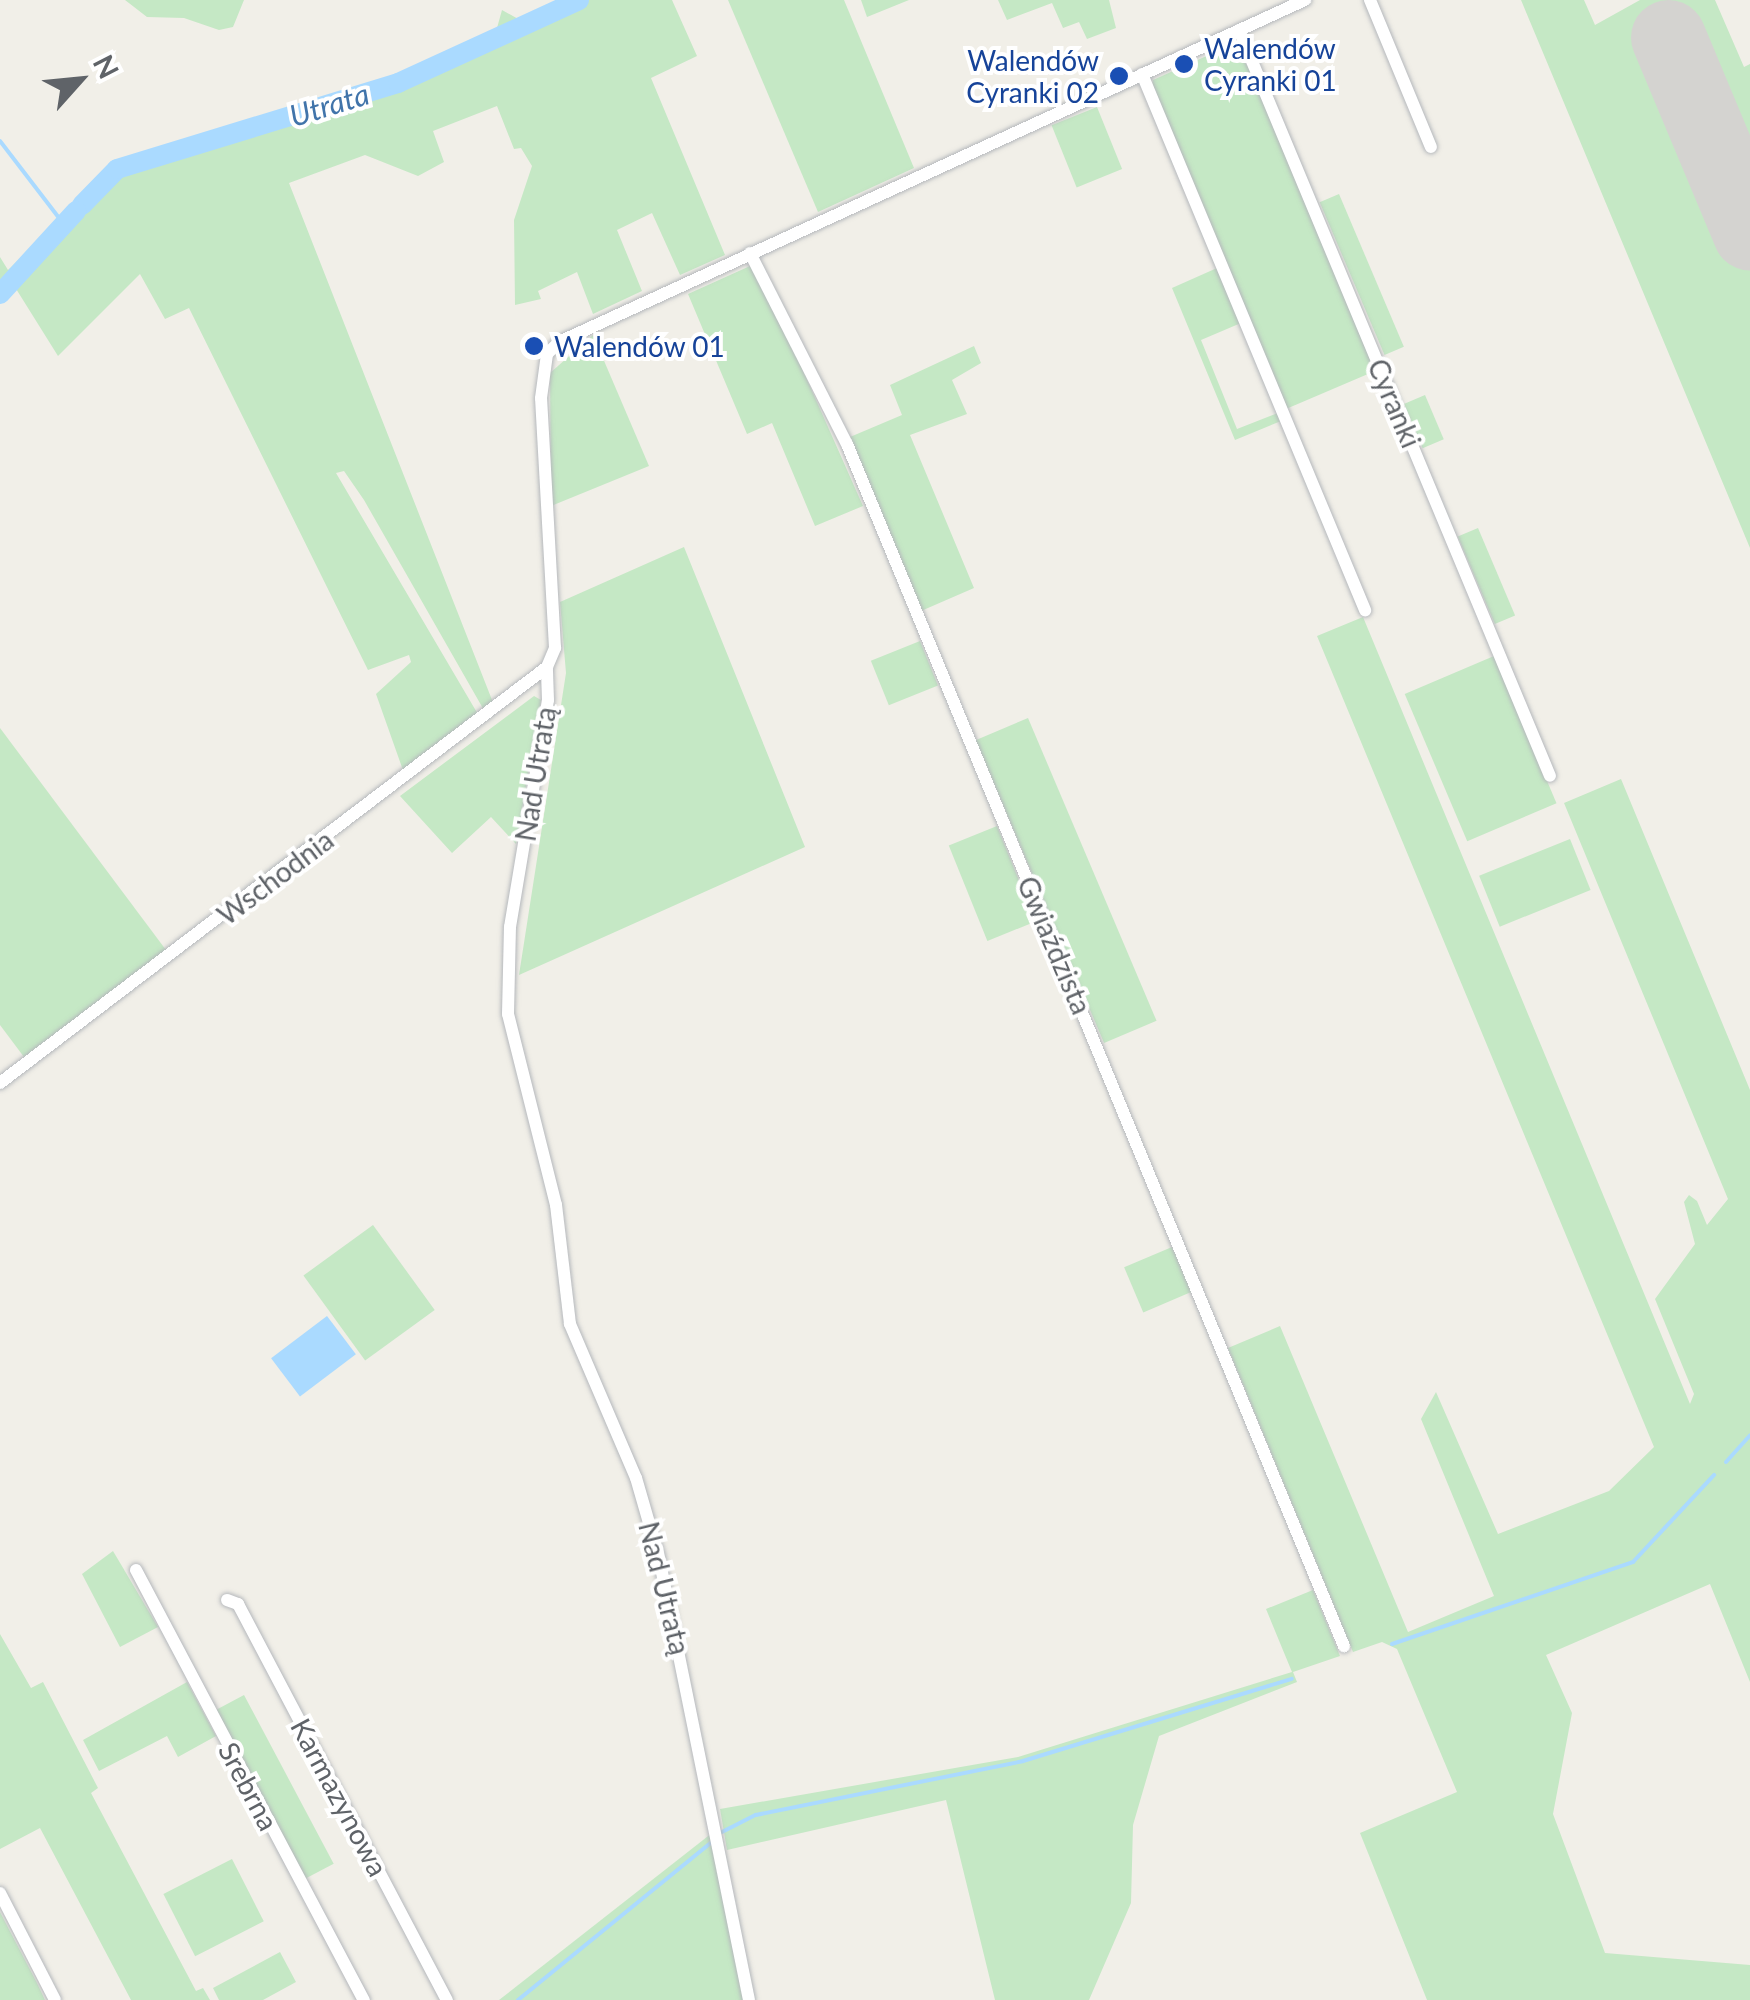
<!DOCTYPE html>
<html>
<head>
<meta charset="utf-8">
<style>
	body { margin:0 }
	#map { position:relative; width:1750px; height:2000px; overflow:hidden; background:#f1efe8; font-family:Lato,sans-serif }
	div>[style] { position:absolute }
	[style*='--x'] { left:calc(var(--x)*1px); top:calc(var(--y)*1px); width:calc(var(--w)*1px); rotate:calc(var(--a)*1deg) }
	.green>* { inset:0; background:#c5e8c5; transform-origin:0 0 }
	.water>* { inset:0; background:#aadaff; transform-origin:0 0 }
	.stream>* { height:4px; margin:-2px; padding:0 2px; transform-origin:2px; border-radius:2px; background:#aadaff }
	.river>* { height:20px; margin:-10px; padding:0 10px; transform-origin:10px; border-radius:10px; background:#aadaff }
	.runway>* { height:75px; margin:-37.5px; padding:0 37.5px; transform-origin:37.5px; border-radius:37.5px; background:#d4d3d0 }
	.roads { filter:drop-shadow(0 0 2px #b5b8bc) drop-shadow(0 0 2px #b5b8bc) }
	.minor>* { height:12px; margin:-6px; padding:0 6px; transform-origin:6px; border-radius:6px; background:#fff }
	.dots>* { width:28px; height:28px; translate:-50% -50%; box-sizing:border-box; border:5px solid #fff; border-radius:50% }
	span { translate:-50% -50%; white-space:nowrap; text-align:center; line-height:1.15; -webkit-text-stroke:8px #fff; paint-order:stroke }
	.transit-label { font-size:28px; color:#164399 }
	.left { translate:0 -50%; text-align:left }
	.right { translate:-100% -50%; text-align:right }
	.street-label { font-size:28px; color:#5f6368 }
	.water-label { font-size:30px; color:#4174aa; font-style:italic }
	.north { position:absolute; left:30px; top:30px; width:100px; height:100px; -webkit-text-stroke:8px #fff; paint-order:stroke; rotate:63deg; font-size:28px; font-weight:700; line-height:40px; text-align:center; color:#5f6368 }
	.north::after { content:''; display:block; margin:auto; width:35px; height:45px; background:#5f6368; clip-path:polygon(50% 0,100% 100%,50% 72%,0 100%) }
</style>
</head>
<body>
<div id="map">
	<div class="green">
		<div style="clip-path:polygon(125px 0,244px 0,233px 27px,219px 30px,184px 18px,147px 17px)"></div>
		<div style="clip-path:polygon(564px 0,672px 0,697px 56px,651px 78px,725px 255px,680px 275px,652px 213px,617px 230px,642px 291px,593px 314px,577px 272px,538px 291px,541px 299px,515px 305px,514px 220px,532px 166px,521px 148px,514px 149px,497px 106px,433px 131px,444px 162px,418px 176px,365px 155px,289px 183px,494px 705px,485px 712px,364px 500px,344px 471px,336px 473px,479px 716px,404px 773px,376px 694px,411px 662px,409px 655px,368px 670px,189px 308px,165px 319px,140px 274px,58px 356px,13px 284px,0 299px,0 257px,8px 270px,116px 166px,395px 77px,476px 42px,497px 28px,502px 10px,520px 20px)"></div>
		<div style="clip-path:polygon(728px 0,844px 0,914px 168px,818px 212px)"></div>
		<div style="clip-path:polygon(861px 0,909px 0,867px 17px)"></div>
		<div style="clip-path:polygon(998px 0,1109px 0,1116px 28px,1087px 39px,1079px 22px,1063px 28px,1052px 3px,1007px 20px)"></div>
		<div style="clip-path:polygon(1521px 0,1584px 0,1595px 25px,1640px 0,1715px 0,1744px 67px,1750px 64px,1750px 548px)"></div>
		<div style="clip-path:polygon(1231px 45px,1249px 68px,1375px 371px,1286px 409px,1152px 87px,1153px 80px)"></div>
		<div style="left:1097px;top:107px;width:67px;height:49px;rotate:68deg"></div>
		<div style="left:1339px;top:194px;width:166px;height:21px;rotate:67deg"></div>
		<div style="clip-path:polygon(750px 266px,766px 287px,863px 506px,815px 526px,772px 423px,747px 434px,688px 294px)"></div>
		<div style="clip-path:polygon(1217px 268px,1241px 323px,1201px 340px,1237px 429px,1278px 413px,1281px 421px,1235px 440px,1172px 288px)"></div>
		<div style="clip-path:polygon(593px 335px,649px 466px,551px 506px,550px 373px)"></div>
		<div style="clip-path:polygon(974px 346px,981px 363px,952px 380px,967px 414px,910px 435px,974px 588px,921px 611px,850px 437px,902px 415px,890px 385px)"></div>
		<div style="left:1425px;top:395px;width:48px;height:23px;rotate:67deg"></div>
		<div style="left:1478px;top:528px;width:95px;height:22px;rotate:67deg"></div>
		<div style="clip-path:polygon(684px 547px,805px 847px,519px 975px,566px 673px,560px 602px)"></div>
		<div style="clip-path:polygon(1363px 617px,1690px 1404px,1694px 1394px,1655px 1299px,1695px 1244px,1684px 1202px,1689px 1195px,1697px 1201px,1707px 1225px,1728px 1199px,1564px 803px,1621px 779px,1750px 1090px,1750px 1682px,1710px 1584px,1546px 1655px,1572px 1713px,1553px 1814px,1605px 1953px,1750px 1965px,1750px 2000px,1427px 2000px,1360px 1833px,1457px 1792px,1397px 1649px,1382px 1642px,1353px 1652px,1228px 1348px,1280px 1326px,1408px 1632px,1494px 1596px,1421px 1419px,1436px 1392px,1498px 1534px,1609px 1491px,1654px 1447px,1317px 636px)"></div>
		<div style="left:920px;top:641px;width:48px;height:53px;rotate:68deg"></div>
		<div style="left:1494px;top:656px;width:160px;height:97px;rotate:67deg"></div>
		<div style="clip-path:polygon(534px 696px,541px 700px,516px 844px,491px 817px,452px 853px,400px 796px)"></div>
		<div style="left:1028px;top:718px;width:329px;height:57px;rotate:67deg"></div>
		<div style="clip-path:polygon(0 728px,166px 950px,24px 1057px,0 1025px)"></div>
		<div style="left:997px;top:826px;width:103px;height:52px;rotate:68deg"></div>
		<div style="left:1570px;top:839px;width:55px;height:98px;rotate:68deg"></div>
		<div style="left:373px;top:1225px;width:105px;height:86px;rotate:54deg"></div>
		<div style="left:1172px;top:1247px;width:49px;height:52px;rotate:67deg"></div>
		<div style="clip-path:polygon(113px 1551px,158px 1627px,120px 1647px,82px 1574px)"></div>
		<div style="clip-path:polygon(1313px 1590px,1340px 1656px,1293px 1672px,1297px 1682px,1159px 1736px,1133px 1825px,1131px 1903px,1089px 2000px,995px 2000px,946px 1800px,727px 1850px,720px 1809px,1018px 1757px,1292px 1672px,1266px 1609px)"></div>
		<div style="clip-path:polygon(0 1634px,31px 1688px,43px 1682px,98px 1788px,91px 1793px,196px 1991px,203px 1988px,210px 2000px,131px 2000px,40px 1828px,0 1849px)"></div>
		<div style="clip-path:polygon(187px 1682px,216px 1736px,178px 1757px,167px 1736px,99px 1771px,83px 1740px)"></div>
		<div style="left:244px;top:1695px;width:191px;height:35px;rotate:62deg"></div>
		<div style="clip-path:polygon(712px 1833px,744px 2000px,499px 2000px)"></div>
		<div style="left:232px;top:1859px;width:70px;height:77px;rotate:63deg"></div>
		<div style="clip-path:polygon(0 1912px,37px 1983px,45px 2000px,0 2000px)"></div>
		<div style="clip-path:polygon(280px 1952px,296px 1982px,263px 2000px,219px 2000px,213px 1988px)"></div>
	</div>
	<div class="water">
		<div style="left:327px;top:1316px;width:48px;height:70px;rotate:53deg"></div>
	</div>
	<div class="stream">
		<div style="--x:0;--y:141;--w:103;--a:52.5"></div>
		<div style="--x:1726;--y:1462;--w:36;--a:-48"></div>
		<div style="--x:1392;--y:1644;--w:255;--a:-18.8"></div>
		<div style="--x:1633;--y:1562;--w:119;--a:-47"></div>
		<div style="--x:722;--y:1832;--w:38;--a:-27"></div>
		<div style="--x:756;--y:1815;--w:272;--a:-11.4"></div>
		<div style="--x:1023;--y:1761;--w:281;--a:-17"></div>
		<div style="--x:518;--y:2000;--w:250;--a:-39.2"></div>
	</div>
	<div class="river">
		<div style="--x:82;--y:205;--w:50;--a:-45.8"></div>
		<div style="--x:117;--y:169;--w:294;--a:-17"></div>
		<div style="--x:398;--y:83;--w:199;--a:-24.6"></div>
		<div style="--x:0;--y:294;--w:113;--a:-47.5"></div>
	</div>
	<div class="runway">
		<div style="--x:1668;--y:37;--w:212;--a:67.3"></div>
	</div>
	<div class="roads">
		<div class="minor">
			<div style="--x:1370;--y:0;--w:159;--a:67.5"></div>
			<div style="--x:1239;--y:30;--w:808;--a:67.37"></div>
			<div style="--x:1142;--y:74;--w:581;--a:67.41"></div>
			<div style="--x:750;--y:253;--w:214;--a:63.1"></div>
			<div style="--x:847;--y:444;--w:1301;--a:67.54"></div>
			<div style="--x:0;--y:1083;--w:687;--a:-37.25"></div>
			<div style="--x:136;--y:1570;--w:487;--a:62.1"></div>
			<div style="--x:227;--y:1600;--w:12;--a:20"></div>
			<div style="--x:238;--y:1604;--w:448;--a:62.2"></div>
			<div style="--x:0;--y:1893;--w:120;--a:62.8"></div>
			<div style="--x:749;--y:2000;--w:455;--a:-101.5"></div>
			<div style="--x:658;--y:1554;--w:79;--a:-106.1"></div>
			<div style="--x:636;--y:1478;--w:168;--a:-113.2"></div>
			<div style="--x:570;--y:1324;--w:120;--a:-96.7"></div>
			<div style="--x:556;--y:1205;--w:197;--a:-104.1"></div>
			<div style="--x:508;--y:1014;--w:87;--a:-88.7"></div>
			<div style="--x:510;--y:927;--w:230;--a:-80.5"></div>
			<div style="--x:548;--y:700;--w:33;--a:-92"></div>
			<div style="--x:547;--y:667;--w:21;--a:-67"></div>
			<div style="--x:555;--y:648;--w:250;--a:-93.2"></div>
			<div style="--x:541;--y:398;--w:44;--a:-82.2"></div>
			<div style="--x:547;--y:354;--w:17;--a:-45"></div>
			<div style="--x:559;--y:342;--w:821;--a:-24.63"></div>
		</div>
	</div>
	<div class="dots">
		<div style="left:1184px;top:64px;background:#1a4fb4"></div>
		<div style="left:1119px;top:76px;background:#1a4fb4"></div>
		<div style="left:534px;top:346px;background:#1a4fb4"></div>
	</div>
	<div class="transit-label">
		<span class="left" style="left:1204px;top:64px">Walendów<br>Cyranki 01</span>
		<span class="right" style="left:1099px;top:76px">Walendów<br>Cyranki 02</span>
		<span class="left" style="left:554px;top:346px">Walendów 01</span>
	</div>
	<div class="street-label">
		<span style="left:1395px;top:403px;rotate:67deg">Cyranki</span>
		<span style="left:535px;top:774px;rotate:-81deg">Nad Utratą</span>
		<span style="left:275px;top:877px;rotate:-37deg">Wschodnia</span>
		<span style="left:1055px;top:945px;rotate:67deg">Gwiaździsta</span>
		<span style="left:665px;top:1588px;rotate:76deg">Nad Utratą</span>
		<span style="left:249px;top:1786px;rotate:62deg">Srebrna</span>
		<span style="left:340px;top:1797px;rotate:62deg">Karmazynowa</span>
	</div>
	<div class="water-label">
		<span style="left:329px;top:104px;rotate:-17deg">Utrata</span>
	</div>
	<div class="north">N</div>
</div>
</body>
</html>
